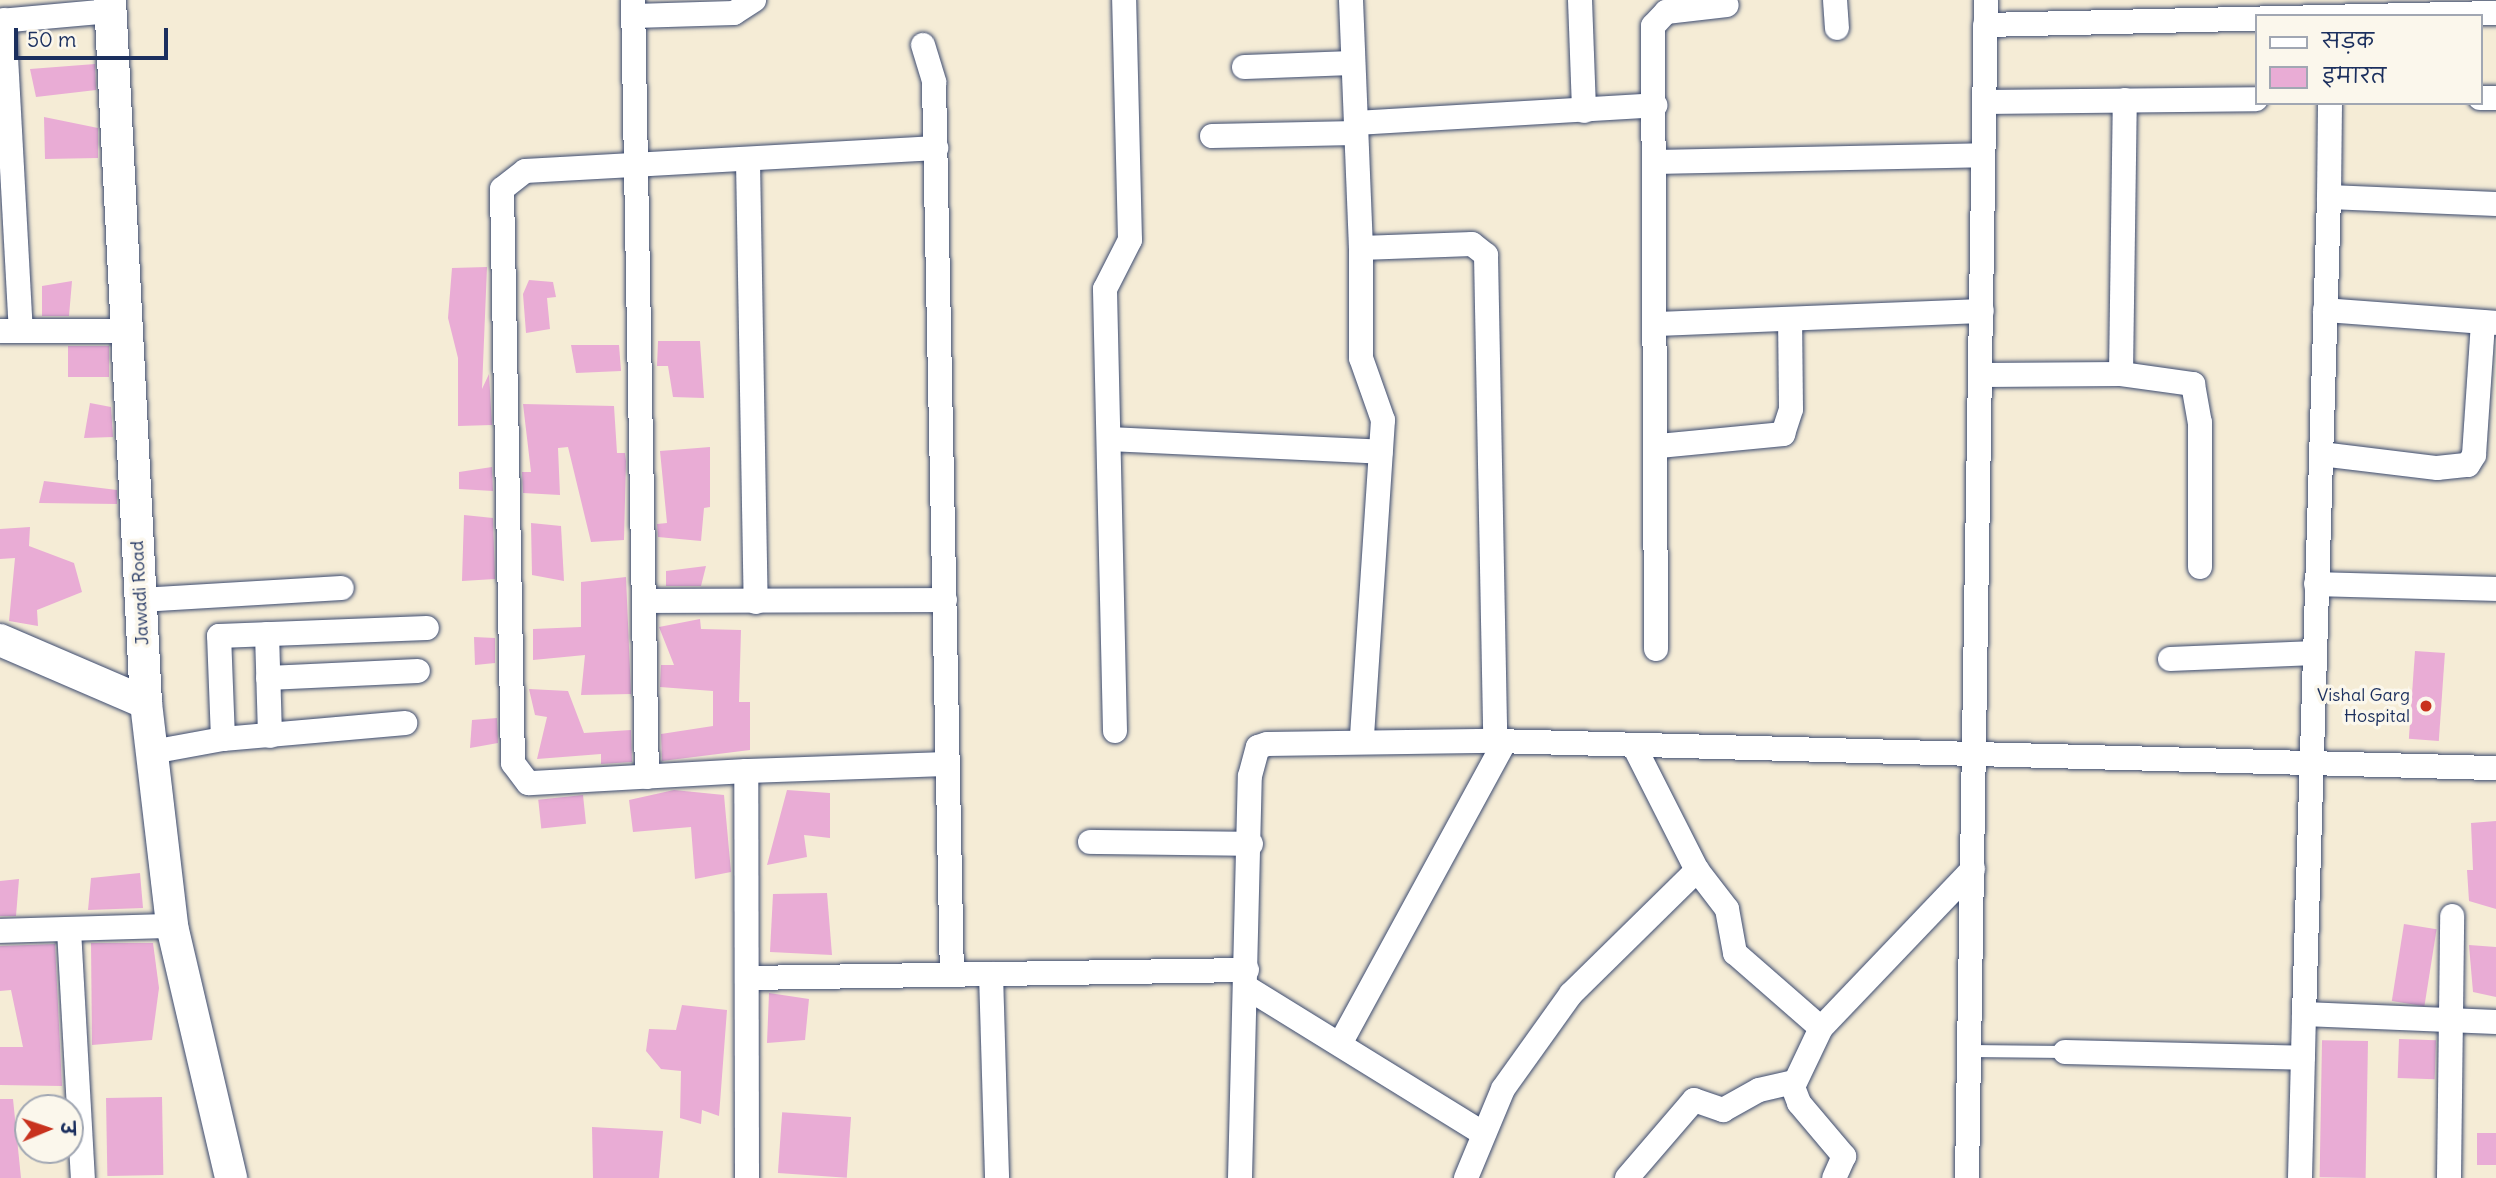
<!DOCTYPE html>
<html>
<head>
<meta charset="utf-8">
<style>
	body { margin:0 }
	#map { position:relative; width:2496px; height:1178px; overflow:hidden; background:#f5ecd6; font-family:Delius,"Playpen Sans Deva",sans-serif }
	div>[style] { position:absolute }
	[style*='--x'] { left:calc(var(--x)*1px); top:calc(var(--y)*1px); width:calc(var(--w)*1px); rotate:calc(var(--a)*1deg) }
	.building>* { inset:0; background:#e9acd5; transform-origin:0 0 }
	.roads { filter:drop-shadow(0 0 2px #3c4b70) drop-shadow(0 0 2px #3c4b70) }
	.service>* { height:12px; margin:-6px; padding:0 6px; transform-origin:6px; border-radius:6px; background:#fff }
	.minor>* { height:24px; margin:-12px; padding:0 12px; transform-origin:12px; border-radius:12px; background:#fff }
	.tertiary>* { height:32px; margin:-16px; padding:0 16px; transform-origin:16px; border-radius:16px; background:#fff }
	.dots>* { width:19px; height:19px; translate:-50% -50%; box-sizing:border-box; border:4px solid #fbf7ec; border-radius:50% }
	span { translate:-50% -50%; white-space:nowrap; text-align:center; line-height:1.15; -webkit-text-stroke:7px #fbf7ec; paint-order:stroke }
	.street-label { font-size:18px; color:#1b2f5e }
	.poi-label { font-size:18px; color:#1b2f5e }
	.right { translate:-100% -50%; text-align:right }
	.legend { position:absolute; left:2255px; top:14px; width:228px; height:91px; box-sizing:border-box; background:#fbf7ec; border:2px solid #a1a7b3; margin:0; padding:9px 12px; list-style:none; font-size:21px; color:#1b2f5e }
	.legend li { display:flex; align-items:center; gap:14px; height:35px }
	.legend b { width:35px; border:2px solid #a1a7b3 }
	.north { position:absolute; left:14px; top:1094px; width:70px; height:70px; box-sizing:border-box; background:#fbf7ec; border:2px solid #a1a7b3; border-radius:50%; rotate:88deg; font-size:19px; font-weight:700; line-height:28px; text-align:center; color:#1b2f5e }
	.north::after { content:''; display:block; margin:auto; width:24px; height:32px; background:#c8321e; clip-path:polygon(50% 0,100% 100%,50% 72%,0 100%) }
	.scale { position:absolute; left:14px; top:28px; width:154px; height:32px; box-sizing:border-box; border:4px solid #1b2f5e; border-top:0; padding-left:9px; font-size:21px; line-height:24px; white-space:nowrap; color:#1b2f5e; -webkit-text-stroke:5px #fbf7ec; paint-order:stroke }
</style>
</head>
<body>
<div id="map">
	<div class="building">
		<div style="clip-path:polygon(95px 64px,96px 90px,36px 97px,30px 69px)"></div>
		<div style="clip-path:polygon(44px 117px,98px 128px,98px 158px,45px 159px)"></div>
		<div style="clip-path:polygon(487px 267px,482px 389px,489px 374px,492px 425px,458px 426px,458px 358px,448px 318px,452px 268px)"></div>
		<div style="clip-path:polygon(529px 280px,553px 282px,556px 297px,547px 298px,550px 329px,526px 333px,523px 294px)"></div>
		<div style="clip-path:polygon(72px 281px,69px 316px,42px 316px,42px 286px)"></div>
		<div style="clip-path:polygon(658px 341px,700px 341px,704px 398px,673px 397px,668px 366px,657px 366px)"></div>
		<div style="clip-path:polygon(571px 345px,619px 345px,621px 371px,576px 373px)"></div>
		<div style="left:68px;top:346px;width:41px;height:31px"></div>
		<div style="clip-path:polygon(90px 403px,111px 407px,113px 437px,84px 438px)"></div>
		<div style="clip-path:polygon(523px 404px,614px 406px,617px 453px,625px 453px,626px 461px,624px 540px,591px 542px,568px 447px,558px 448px,560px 495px,523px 493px,522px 472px,531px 472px)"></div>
		<div style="clip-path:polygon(710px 447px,710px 507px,704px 508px,701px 541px,658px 537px,657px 524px,667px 523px,660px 451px)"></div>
		<div style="clip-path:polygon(492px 467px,493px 491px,459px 489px,459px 472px)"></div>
		<div style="clip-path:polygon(44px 481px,117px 490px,117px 504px,39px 503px)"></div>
		<div style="clip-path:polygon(464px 515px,493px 518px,495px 579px,462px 581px)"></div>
		<div style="clip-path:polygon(531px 523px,561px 526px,564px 581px,532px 575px)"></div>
		<div style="clip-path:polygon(30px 527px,29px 546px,74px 563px,82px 592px,37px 610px,38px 626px,9px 621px,15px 558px,0 559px,0 529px)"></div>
		<div style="clip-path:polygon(706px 566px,701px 586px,666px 586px,666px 571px)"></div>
		<div style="clip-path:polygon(626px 577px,631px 694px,581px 695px,585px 655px,533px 660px,533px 629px,581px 627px,581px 582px)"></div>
		<div style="clip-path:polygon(700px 619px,701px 629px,741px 630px,739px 702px,750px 702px,750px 750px,662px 761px,661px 734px,713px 726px,713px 691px,660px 687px,661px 665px,674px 665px,659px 627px)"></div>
		<div style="clip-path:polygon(474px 637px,495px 638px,495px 663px,475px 665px)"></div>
		<div style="left:2415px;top:651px;width:30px;height:88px;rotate:4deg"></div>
		<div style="clip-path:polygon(529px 689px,568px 691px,584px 733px,631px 730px,632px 762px,601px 764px,601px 754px,537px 759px,547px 717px,535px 715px)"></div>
		<div style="clip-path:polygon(497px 718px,498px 743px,470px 748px,472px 720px)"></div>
		<div style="clip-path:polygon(674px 790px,724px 795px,731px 872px,695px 879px,691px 827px,633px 832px,629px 800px)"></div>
		<div style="clip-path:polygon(787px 790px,830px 793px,830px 838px,804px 835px,807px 857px,767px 865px)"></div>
		<div style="left:583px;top:795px;width:29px;height:45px;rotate:84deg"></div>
		<div style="clip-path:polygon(2496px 821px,2496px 909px,2469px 901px,2467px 870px,2473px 870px,2471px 823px)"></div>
		<div style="clip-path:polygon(140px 873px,143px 908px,88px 910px,91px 878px)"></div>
		<div style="clip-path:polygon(19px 879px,16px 916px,0 916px,0 881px)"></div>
		<div style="clip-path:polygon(827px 893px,832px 955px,770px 952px,773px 894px)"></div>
		<div style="left:2404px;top:924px;width:33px;height:78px;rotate:9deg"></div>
		<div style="clip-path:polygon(91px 943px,153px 943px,159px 988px,152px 1040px,92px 1045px)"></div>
		<div style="clip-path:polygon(55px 944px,62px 1086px,0 1085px,0 1047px,23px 1047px,11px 990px,0 991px,0 946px)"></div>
		<div style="clip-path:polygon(2469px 945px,2496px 947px,2496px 997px,2473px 992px)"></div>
		<div style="clip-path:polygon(769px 993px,809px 999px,805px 1040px,767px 1043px)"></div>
		<div style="clip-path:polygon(682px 1005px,727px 1010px,719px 1116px,702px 1110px,701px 1124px,680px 1118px,681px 1071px,661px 1069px,646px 1051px,649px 1029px,676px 1030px)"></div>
		<div style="left:2399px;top:1039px;width:37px;height:39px;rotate:2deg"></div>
		<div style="left:2368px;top:1041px;width:137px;height:46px;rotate:91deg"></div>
		<div style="left:162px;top:1097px;width:78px;height:56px;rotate:89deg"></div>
		<div style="clip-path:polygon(0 1099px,13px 1099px,21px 1178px,0 1178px)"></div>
		<div style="left:851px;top:1117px;width:61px;height:69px;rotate:94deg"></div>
		<div style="clip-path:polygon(592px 1127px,663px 1131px,659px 1178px,593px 1178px)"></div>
		<div style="left:2496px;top:1133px;width:32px;height:19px;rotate:90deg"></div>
	</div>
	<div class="roads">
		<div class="service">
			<div style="--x:1970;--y:1051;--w:95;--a:0.6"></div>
		</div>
		<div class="minor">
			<div style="--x:633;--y:0;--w:777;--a:88.97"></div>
			<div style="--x:1351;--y:0;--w:248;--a:87.7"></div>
			<div style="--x:1361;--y:248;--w:111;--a:-2.1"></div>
			<div style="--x:1472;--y:244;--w:18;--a:38"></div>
			<div style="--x:1486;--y:255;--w:486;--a:88.9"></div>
			<div style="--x:1580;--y:0;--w:111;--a:87.9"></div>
			<div style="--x:1835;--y:0;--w:28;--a:86"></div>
			<div style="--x:634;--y:16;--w:100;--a:-1.7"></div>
			<div style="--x:734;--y:13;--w:24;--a:-33"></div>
			<div style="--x:4;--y:20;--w:311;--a:86.9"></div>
			<div style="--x:0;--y:21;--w:110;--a:-5.2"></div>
			<div style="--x:1985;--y:25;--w:511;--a:-1.35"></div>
			<div style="--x:923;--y:45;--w:39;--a:73"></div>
			<div style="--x:934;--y:82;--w:893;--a:88.85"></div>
			<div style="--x:1244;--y:67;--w:109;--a:-2.1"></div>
			<div style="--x:2480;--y:98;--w:16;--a:0"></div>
			<div style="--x:1984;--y:102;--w:272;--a:-0.6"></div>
			<div style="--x:2330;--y:103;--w:94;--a:90.6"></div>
			<div style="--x:2329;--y:197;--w:167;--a:2.4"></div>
			<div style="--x:1356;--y:123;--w:300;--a:-3.4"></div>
			<div style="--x:1212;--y:136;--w:144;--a:-1.2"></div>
			<div style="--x:748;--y:161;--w:441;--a:89"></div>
			<div style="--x:1655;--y:162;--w:328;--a:-1.2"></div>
			<div style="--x:2329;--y:197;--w:817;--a:91.75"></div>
			<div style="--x:2304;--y:1014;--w:192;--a:2.4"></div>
			<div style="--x:1361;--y:248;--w:110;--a:90"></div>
			<div style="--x:1361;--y:358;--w:66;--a:70.5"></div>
			<div style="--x:1383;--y:420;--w:320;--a:93.8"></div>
			<div style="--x:2325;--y:310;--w:171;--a:4.3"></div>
			<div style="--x:1657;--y:324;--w:325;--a:-2.3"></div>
			<div style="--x:0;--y:331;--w:125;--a:0"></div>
			<div style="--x:2121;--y:374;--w:274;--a:-89.2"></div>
			<div style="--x:1983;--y:375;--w:138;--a:-0.4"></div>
			<div style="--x:2121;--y:374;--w:73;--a:7.9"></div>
			<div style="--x:2193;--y:384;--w:39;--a:80"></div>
			<div style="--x:2200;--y:422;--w:145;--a:90"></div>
			<div style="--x:1110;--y:439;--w:271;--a:2.7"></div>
			<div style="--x:1659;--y:446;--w:125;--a:-5.5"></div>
			<div style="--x:1783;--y:434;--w:26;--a:-72"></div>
			<div style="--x:1791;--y:409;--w:90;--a:-90.6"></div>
			<div style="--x:2321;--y:454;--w:117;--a:6.9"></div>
			<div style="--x:2437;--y:468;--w:31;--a:-6"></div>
			<div style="--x:2468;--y:465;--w:12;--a:-59"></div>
			<div style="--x:2474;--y:455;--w:133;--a:-86.1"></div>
			<div style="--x:2316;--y:584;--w:180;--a:1.6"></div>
			<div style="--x:140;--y:600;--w:202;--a:-3.4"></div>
			<div style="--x:645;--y:601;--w:300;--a:-0.2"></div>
			<div style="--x:267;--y:634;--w:102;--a:88.3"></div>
			<div style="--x:1656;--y:649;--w:623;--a:-90.28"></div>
			<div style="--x:1653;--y:26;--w:19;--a:-47"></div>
			<div style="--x:1666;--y:12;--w:61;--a:-6.5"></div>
			<div style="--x:2170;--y:659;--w:145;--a:-2.4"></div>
			<div style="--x:268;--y:678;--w:150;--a:-2.7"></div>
			<div style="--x:1115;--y:731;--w:442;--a:-91.3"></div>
			<div style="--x:1105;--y:289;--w:55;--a:-63"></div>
			<div style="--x:1130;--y:240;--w:240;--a:-91.4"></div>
			<div style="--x:223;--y:739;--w:183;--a:-5"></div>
			<div style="--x:1634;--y:746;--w:139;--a:63.1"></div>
			<div style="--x:1697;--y:870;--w:49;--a:52.4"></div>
			<div style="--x:1727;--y:909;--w:45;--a:79.7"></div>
			<div style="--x:1735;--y:953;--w:114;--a:41.1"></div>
			<div style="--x:1821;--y:1028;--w:65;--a:115.4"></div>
			<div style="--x:1793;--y:1087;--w:17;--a:69"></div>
			<div style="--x:1799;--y:1103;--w:70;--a:49.7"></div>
			<div style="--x:1844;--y:1156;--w:24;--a:114"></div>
			<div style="--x:152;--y:752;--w:72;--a:-10.4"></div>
			<div style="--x:223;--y:739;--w:103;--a:-92.2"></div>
			<div style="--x:219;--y:636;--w:208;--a:-2.2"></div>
			<div style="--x:746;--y:771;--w:202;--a:-2"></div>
			<div style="--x:1090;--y:842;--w:161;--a:0.7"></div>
			<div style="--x:69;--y:930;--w:248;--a:86.8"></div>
			<div style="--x:0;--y:931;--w:172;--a:-1.7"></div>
			<div style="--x:991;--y:974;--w:204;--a:88.3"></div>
			<div style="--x:747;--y:978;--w:500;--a:-0.92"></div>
			<div style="--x:1246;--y:987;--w:276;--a:31.7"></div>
			<div style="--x:1821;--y:1028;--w:220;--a:-46.3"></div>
			<div style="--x:1340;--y:1044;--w:345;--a:-61.4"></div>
			<div style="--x:2065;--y:1052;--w:238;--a:1.4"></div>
			<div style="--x:747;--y:1178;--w:407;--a:-90.1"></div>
			<div style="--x:746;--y:771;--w:218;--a:176.8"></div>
			<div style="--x:528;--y:783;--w:25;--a:-127"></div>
			<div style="--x:513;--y:763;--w:574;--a:-91.1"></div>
			<div style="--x:502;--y:189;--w:29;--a:-38"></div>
			<div style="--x:525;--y:171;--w:412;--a:-3.2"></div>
			<div style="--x:1240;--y:1178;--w:402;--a:-88.6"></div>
			<div style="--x:1250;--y:776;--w:30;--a:-75"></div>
			<div style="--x:1258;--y:747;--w:9;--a:-18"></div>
			<div style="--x:1267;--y:744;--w:228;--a:-0.8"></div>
			<div style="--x:1495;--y:741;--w:1001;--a:1.55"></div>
			<div style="--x:1466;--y:1178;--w:96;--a:-67.4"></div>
			<div style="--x:1503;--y:1089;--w:117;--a:-54.4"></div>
			<div style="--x:1571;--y:994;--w:177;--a:-44.5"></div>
			<div style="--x:1627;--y:1178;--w:103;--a:-49.3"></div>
			<div style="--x:1694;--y:1100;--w:31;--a:19"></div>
			<div style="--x:1723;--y:1110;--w:41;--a:-29.1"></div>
			<div style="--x:1759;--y:1090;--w:35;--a:-13"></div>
			<div style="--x:1967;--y:1178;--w:1178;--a:-89.08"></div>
			<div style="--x:2300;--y:1178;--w:164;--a:-88.6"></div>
			<div style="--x:2449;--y:1178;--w:262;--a:-89.3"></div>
		</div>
		<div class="tertiary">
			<div style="--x:110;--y:0;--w:704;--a:87.07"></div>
			<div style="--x:146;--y:703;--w:225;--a:83.3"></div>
			<div style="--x:172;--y:926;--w:259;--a:76.8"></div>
			<div style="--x:0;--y:640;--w:159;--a:23.3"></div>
		</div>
	</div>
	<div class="dots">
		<div style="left:2426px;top:706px;background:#c8321e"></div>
	</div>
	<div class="street-label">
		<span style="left:140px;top:593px;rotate:-93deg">Jawadi Road</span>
	</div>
	<div class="poi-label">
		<span class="right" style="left:2410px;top:706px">Vishal Garg<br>Hospital</span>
	</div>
	<ul class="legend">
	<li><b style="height:9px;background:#fff"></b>सड़क</li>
	<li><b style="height:19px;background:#e9acd5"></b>इमारत</li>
	</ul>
	<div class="north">उ</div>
	<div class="scale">50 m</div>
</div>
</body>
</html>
